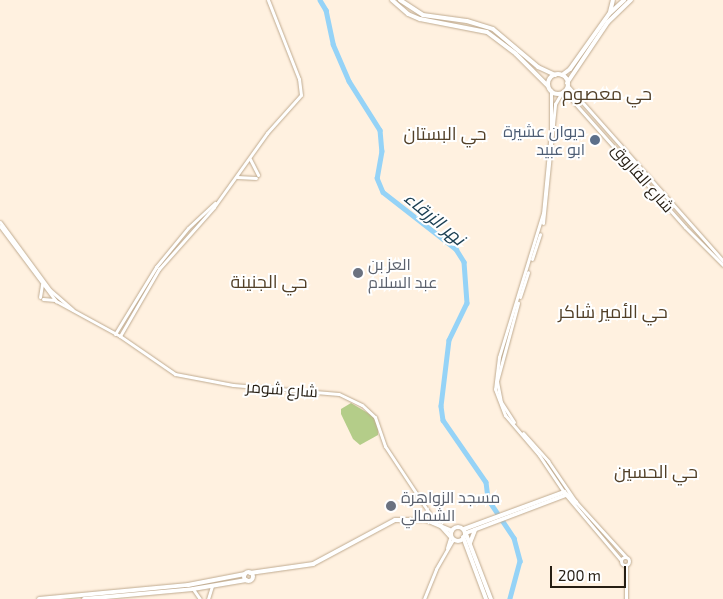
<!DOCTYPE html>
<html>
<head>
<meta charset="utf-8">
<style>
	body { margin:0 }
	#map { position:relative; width:723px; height:599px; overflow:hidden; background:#fff1e0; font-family:"Exo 2",Cairo,sans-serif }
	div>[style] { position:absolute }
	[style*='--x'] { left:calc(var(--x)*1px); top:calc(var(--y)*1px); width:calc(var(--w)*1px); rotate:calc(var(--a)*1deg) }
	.green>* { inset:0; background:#b4cd89 }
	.river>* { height:4.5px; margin:-2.25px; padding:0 2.25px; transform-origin:2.25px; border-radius:2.25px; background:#95d3f7 }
	.roads { filter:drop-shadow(0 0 1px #c0ab90) drop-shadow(0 0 1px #c0ab90) }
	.secondary>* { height:3px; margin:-1.5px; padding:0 1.5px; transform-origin:1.5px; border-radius:1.5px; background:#fff }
	.secondary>.ring { margin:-1.5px; padding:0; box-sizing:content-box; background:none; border:3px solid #fff; border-radius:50% }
	.primary>* { height:4px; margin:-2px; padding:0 2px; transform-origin:2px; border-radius:2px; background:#fff }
	.primary>.ring { margin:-2px; padding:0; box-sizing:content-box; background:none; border:4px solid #fff; border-radius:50% }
	.dots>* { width:14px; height:14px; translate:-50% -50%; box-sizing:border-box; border:2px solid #fff; border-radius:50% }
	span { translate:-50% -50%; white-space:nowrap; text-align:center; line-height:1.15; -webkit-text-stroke:4px #fff; paint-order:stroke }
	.service-label { font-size:16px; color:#4e5e75 }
	.right { translate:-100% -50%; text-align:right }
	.street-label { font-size:16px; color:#261e13 }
	.worship-label { font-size:16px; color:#5b616d }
	.left { translate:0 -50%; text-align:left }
	.neighbourhood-label { font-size:18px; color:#524028 }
	.water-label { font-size:18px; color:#1d4154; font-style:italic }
	.scale { position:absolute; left:550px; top:566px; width:76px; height:22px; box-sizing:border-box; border:2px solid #261e13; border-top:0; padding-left:6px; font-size:15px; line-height:18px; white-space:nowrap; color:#261e13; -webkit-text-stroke:4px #fff; paint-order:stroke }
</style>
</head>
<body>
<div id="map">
	<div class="green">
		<div style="clip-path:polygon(351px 403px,373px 416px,378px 427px,378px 435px,360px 445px,353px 439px,341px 414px,341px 409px)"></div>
	</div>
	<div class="river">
		<div style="--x:320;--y:0;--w:12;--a:59"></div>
		<div style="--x:326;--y:10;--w:35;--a:78"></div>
		<div style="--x:333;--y:44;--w:40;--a:66.6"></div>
		<div style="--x:349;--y:81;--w:58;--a:57.7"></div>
		<div style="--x:380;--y:130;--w:21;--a:85"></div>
		<div style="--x:382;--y:151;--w:27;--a:100"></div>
		<div style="--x:377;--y:178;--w:15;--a:67"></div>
		<div style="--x:383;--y:192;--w:93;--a:38"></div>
		<div style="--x:456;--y:249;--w:15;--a:58"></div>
		<div style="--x:464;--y:262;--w:41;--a:85.8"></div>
		<div style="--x:467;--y:303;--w:41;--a:115.9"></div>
		<div style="--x:449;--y:340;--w:66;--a:96.9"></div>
		<div style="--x:441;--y:406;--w:14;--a:82"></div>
		<div style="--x:443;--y:420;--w:75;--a:55.3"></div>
		<div style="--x:486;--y:482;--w:17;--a:83"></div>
		<div style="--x:488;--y:499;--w:47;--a:56.3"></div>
		<div style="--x:514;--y:538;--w:24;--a:75"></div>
		<div style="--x:520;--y:561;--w:39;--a:105"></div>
	</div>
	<div class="roads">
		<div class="secondary">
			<div style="--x:567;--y:85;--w:235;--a:48.4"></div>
			<div style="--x:551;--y:90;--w:42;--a:90"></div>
			<div style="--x:551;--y:132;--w:81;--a:95.6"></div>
			<div style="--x:543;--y:213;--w:151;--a:107"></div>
			<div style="--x:499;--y:357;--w:32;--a:97"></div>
			<div style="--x:495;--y:389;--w:28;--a:69"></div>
			<div style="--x:505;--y:415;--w:52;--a:49.6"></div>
			<div style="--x:539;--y:455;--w:48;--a:56"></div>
			<div style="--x:566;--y:495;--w:85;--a:49.8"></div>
			<div style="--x:564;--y:91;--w:182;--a:48.3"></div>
			<div style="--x:685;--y:227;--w:54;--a:45"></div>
			<div style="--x:250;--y:159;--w:18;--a:63"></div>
			<div style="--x:237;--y:177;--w:19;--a:3"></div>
			<div style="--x:0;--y:222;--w:84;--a:53.7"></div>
			<div style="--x:50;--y:290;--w:30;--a:41"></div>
			<div style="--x:543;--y:223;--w:120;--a:-84.2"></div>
			<div style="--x:555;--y:104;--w:14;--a:-60"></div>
			<div style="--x:0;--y:226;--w:94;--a:53.3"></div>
			<div style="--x:56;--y:301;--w:73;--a:28.7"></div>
			<div style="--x:120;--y:336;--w:67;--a:34.6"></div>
			<div style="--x:175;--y:374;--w:59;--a:10.7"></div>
			<div style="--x:233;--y:385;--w:106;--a:4.9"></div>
			<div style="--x:339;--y:394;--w:25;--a:26"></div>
			<div style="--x:362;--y:405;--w:18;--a:43"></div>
			<div style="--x:375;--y:417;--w:31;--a:71"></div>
			<div style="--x:385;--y:446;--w:92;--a:56.5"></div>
			<div style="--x:532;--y:259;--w:26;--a:-72"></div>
			<div style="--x:40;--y:297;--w:13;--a:-81"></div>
			<div style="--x:520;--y:297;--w:26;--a:-72"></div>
			<div style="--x:43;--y:299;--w:12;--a:5"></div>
			<div style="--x:115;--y:334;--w:79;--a:-58.5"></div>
			<div style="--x:156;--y:267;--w:50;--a:-50.6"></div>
			<div style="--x:188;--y:228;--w:37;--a:-43"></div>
			<div style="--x:120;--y:336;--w:78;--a:-59.8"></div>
			<div style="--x:159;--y:269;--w:83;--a:-48.4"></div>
			<div style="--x:214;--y:207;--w:91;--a:-54.4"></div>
			<div style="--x:267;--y:133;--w:51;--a:-48.2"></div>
			<div style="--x:301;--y:95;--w:16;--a:-97"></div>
			<div style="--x:299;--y:79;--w:85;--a:-111.4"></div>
			<div style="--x:514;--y:422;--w:24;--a:-123"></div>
			<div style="--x:501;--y:402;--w:21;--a:-101"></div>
			<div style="--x:497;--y:381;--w:81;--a:-74.9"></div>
			<div style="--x:523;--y:433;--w:38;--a:48"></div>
			<div style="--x:548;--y:461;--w:50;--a:55.7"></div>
			<div style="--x:576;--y:502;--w:74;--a:47.7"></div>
			<div style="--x:447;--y:548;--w:10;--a:-73"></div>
			<div class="ring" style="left:621px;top:557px;width:5px;height:5px"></div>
			<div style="--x:193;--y:589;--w:12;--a:55"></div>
			<div style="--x:208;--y:599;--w:14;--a:-73"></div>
			<div style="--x:424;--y:599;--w:32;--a:-68"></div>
			<div style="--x:436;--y:569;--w:34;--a:-60"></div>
			<div style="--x:626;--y:599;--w:34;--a:-90"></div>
		</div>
		<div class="primary">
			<div style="--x:392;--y:0;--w:21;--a:41"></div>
			<div style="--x:408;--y:14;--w:13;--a:23"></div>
			<div style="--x:420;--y:19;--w:68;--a:11"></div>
			<div style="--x:487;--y:32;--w:36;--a:37"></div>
			<div style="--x:516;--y:54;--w:45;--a:45"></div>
			<div style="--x:400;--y:0;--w:27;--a:33"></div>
			<div style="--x:423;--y:15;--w:44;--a:7.8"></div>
			<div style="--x:467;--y:21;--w:27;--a:17"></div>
			<div style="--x:493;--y:29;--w:59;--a:40.2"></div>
			<div style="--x:538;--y:67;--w:19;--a:25"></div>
			<div style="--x:610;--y:12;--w:12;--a:-76"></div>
			<div class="ring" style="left:548px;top:74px;width:16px;height:16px"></div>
			<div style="--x:562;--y:75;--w:10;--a:-37"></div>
			<div style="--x:570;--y:69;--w:67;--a:-54.7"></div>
			<div style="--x:609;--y:14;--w:21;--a:-43"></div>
			<div style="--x:567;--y:83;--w:73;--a:-56.1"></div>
			<div style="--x:608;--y:22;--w:32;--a:-44"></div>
			<div style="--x:440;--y:525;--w:15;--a:48"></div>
			<div class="ring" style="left:451px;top:527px;width:10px;height:10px"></div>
			<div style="--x:464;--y:529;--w:107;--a:-20.3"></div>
			<div style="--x:564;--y:492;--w:16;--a:40"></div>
			<div style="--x:466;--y:533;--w:107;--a:-20.8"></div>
			<div style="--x:466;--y:534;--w:70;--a:69"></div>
			<div style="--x:463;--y:537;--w:66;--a:69.6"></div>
			<div style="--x:470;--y:543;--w:14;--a:-69"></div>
			<div class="ring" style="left:243.5px;top:571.5px;width:5px;height:5px"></div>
			<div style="--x:250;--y:573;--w:64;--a:-8.1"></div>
			<div style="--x:313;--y:564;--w:93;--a:-28.2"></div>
			<div style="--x:395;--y:520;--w:31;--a:0"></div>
			<div style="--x:426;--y:520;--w:28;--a:23"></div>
			<div style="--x:39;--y:599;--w:150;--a:-5.4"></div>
			<div style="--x:188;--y:585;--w:58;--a:-10.9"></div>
			<div style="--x:84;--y:599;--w:109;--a:-5.2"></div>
			<div style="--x:193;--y:589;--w:54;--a:-9.6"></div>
		</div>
	</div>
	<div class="dots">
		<div style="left:595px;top:140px;background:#5c6f8a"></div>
		<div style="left:358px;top:273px;background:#6b7280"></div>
		<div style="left:391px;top:506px;background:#6b7280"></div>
	</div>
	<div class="service-label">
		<span class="right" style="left:585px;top:140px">ديوان عشيرة<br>ابو عبيد</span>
	</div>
	<div class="street-label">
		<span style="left:643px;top:178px;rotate:49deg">شارع الفاروق</span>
		<span style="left:282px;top:389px;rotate:4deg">شارع شومر</span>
	</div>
	<div class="worship-label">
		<span class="left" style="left:368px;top:273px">العز بن<br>عبد السلام</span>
		<span class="left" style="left:401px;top:506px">مسجد الزواهرة<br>الشمالي</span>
	</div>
	<div class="neighbourhood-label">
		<span style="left:607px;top:93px">حي معصوم</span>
		<span style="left:445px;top:133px">حي البستان</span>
		<span style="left:269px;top:281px">حي الجنينة</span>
		<span style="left:613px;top:311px">حي الأمير شاكر</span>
		<span style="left:656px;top:471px">حي الحسين</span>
	</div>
	<div class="water-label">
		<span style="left:435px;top:218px;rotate:40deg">نهر الزرقاء</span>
	</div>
	<div class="scale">200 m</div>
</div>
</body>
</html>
